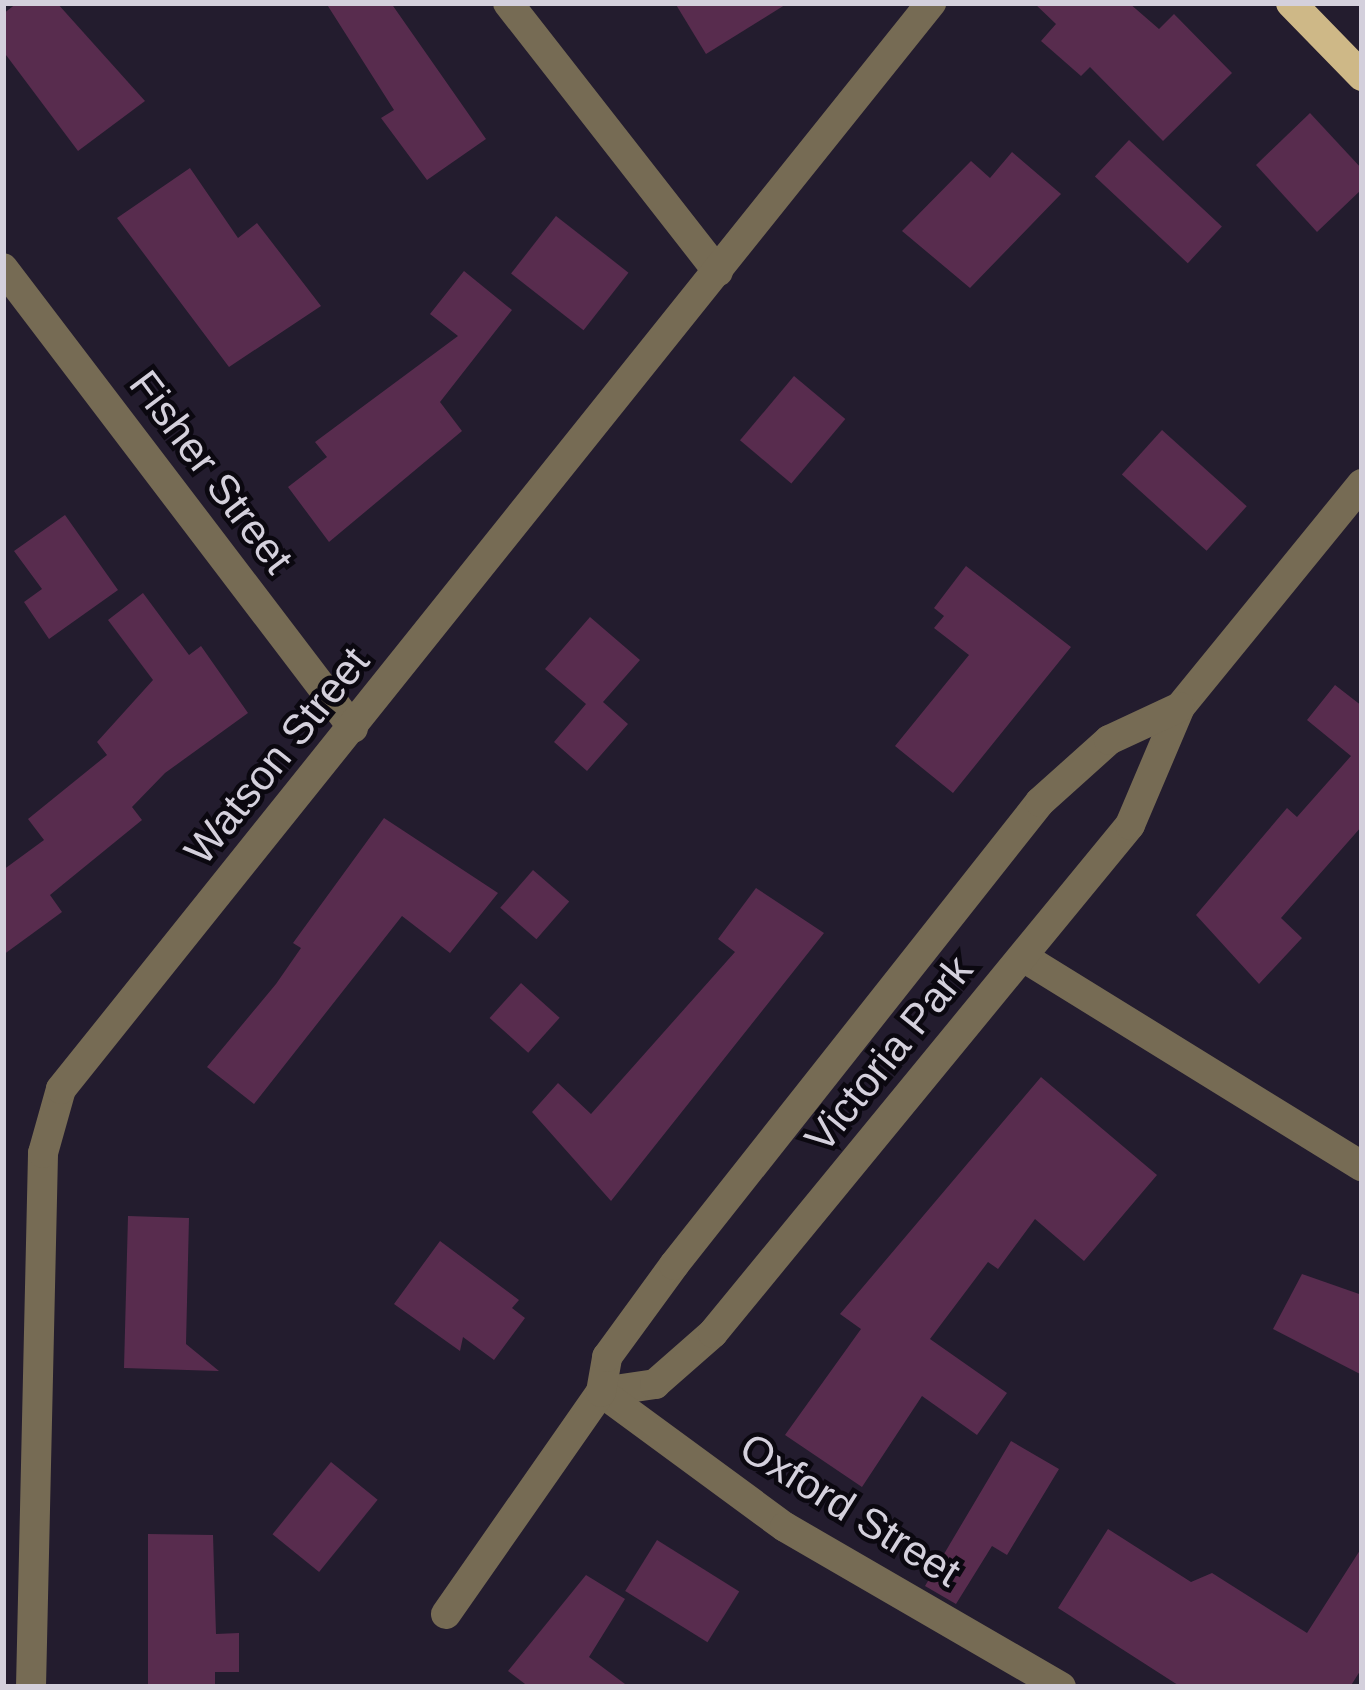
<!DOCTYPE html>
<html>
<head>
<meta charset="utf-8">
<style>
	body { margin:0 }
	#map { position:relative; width:1365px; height:1690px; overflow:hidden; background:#231c2e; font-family:Arial,sans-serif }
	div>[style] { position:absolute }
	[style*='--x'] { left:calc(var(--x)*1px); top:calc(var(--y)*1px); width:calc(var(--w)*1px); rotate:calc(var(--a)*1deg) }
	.building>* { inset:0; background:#582c4e; transform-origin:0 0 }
	.minor>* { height:30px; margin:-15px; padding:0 15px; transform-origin:15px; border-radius:15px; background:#766b54 }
	.major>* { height:30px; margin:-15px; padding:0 15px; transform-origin:15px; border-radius:15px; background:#ceb887 }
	span { translate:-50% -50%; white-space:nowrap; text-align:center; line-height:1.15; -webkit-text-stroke:9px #0b0810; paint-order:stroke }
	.street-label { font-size:42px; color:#d4d0dc }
	.frame { position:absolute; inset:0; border:6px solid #d4d0dc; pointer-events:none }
</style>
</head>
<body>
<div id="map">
	<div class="building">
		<div style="clip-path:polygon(17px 3px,57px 3px,145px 101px,78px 151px,3px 51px,3px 14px)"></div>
		<div style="clip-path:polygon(326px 3px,391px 3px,486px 139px,427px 180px,381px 118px,394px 110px)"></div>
		<div style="clip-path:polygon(675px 3px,788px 3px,706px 54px)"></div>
		<div style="clip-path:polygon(1034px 3px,1129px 3px,1159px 29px,1174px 14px,1232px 73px,1163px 141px,1090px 67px,1081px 76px,1041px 41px,1056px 24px)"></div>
		<div style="clip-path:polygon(1310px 113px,1362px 169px,1362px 189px,1317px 232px,1256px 165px)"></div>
		<div style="left:1129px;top:140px;width:127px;height:50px;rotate:43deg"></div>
		<div style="clip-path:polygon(1012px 152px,1061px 194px,970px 288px,902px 231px,971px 161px,990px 178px)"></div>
		<div style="clip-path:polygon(190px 168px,238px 238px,257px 223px,321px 306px,229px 367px,117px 218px)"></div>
		<div style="left:556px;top:216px;width:92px;height:73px;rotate:38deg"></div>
		<div style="clip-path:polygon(464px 271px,512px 310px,440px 402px,462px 431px,329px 542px,288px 487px,327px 457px,315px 442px,458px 336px,430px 314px)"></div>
		<div style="left:794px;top:376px;width:67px;height:84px;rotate:40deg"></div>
		<div style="left:1162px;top:430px;width:114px;height:60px;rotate:42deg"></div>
		<div style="clip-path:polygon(65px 515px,118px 590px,49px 639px,24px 602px,42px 589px,14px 551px)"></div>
		<div style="clip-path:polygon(966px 566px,1071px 647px,953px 793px,895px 746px,969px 655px,934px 628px,944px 616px,934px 608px)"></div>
		<div style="clip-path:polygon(143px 593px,189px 655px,201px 646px,248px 713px,165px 773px,132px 807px,142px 820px,50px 895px,62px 912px,3px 955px,3px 870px,44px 840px,28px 819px,107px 755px,97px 742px,153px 680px,108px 620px)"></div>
		<div style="clip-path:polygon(590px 617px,640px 660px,603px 702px,628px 724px,587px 771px,554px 742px,586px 704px,545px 669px)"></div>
		<div style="clip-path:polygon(1335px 685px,1362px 706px,1362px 826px,1281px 918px,1302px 938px,1259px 984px,1196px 915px,1287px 808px,1297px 817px,1351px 756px,1307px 720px)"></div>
		<div style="clip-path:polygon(384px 818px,498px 893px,450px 953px,402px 916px,254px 1104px,207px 1067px,276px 984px,301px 948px,293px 943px)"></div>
		<div style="left:533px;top:870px;width:48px;height:50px;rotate:41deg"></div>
		<div style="clip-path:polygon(756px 888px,824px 933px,611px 1201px,532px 1112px,558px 1083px,591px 1114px,735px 952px,718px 939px)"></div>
		<div style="left:521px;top:983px;width:52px;height:47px;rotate:42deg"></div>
		<div style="clip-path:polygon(1041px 1077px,1157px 1175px,1084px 1261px,1035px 1219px,998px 1269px,988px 1262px,930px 1339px,1007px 1393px,977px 1435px,922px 1396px,862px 1487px,785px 1435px,861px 1329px,840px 1314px)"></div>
		<div style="clip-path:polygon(128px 1216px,189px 1218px,186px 1344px,219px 1371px,124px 1368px)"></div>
		<div style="clip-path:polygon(440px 1241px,519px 1300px,512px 1308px,525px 1318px,494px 1360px,463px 1337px,460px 1351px,394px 1304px)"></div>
		<div style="clip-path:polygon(1302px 1274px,1362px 1295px,1362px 1375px,1273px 1329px)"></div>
		<div style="clip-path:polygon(1011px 1441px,1059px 1469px,1007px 1555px,992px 1546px,956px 1604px,925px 1586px)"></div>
		<div style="left:331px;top:1462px;width:60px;height:93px;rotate:39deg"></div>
		<div style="clip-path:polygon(1108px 1529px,1191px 1582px,1212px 1573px,1307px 1633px,1362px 1547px,1362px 1668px,1350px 1687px,1181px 1687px,1058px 1608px)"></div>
		<div style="clip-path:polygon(148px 1534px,213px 1535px,216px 1634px,239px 1633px,239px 1672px,215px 1672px,215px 1685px,148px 1685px)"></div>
		<div style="left:657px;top:1540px;width:97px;height:60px;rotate:32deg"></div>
		<div style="clip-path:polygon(586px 1575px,625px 1599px,589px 1657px,629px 1687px,529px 1687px,508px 1671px)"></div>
	</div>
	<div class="minor">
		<div style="--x:508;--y:3;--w:341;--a:52"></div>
		<div style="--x:3;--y:268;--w:578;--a:52.73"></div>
		<div style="--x:1023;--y:957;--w:398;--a:31.7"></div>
		<div style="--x:601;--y:1392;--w:55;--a:-8.4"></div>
		<div style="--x:655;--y:1384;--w:77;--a:-41.3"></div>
		<div style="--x:713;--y:1333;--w:657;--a:-50.62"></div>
		<div style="--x:1130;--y:825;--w:128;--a:-67"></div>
		<div style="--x:1180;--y:707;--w:288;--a:-50.8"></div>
		<div style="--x:601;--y:1392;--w:228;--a:36.3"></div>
		<div style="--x:785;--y:1527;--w:319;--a:30.1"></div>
		<div style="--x:446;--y:1614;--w:271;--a:-55.1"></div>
		<div style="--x:601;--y:1392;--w:36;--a:-80"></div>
		<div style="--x:607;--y:1357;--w:114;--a:-53.9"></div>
		<div style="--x:674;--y:1265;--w:590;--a:-51.67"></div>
		<div style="--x:1040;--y:802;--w:93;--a:-41.9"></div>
		<div style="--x:1109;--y:740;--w:78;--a:-24.9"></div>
		<div style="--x:31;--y:1687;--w:534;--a:-88.71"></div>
		<div style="--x:43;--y:1153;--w:66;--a:-74.3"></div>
		<div style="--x:61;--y:1089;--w:1392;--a:-51.3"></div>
	</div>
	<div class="major">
		<div style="--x:1291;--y:3;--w:102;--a:45.8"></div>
	</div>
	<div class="street-label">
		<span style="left:211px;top:472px;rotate:53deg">Fisher Street</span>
		<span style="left:277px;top:756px;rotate:-51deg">Watson Street</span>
		<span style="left:889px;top:1054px;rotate:-51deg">Victoria Park</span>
		<span style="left:850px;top:1510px;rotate:32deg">Oxford Street</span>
	</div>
	<div class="frame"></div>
</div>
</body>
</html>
